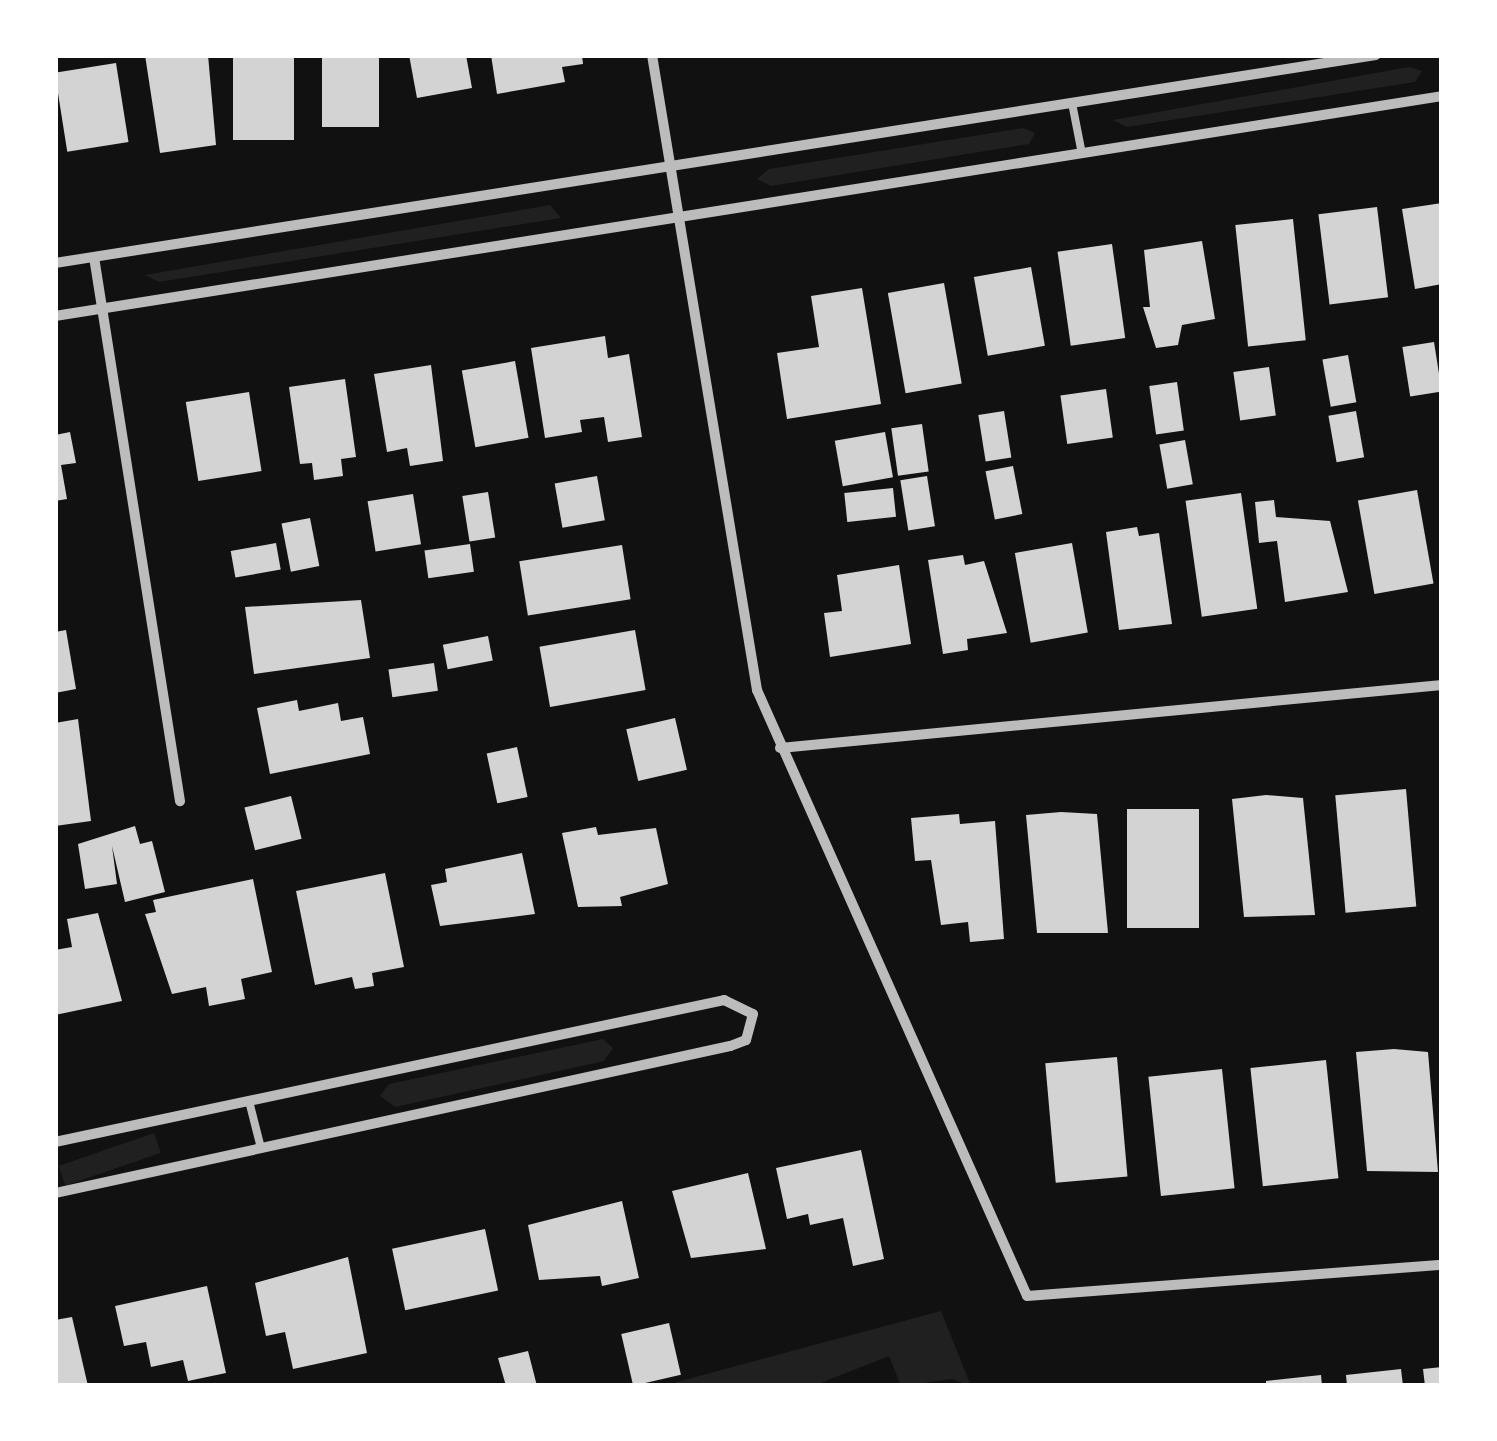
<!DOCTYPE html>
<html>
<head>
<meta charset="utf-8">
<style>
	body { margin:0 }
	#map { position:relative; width:1497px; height:1441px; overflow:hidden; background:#111; font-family:"PT Sans",sans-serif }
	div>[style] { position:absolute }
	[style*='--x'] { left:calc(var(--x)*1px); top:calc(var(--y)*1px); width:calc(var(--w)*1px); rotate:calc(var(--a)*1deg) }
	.green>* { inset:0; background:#202020; transform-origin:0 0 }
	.building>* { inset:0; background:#d3d3d3; transform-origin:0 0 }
	.service>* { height:8px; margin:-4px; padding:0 4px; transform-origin:4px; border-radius:4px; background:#bcbcbc }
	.minor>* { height:10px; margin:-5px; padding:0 5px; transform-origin:5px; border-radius:5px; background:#bcbcbc }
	span { translate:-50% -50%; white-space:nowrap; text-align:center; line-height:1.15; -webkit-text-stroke:9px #fff; paint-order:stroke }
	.frame { position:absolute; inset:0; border:58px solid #fff; pointer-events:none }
</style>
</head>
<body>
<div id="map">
	<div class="green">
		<div style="clip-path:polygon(1409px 67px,1422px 71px,1415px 82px,1127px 127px,1113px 120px)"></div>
		<div style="clip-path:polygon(1023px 128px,1035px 133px,1029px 144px,771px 186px,757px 179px,769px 169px)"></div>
		<div style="clip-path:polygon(550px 205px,561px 218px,159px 282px,145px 275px)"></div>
		<div style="clip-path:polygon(603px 1039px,613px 1048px,604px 1061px,395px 1107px,380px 1096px,389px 1084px)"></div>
		<div style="left:154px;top:1133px;width:21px;height:101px;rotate:71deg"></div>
		<div style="clip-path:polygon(941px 1311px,971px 1386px,952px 1379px,901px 1386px,889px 1356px,813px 1386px,662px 1386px)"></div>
	</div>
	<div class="building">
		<div style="clip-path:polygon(145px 55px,208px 55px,216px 145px,160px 153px)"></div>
		<div style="left:233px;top:55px;width:61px;height:85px"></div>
		<div style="left:322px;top:55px;width:57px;height:72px"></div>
		<div style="clip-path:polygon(409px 55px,466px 55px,472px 88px,417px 98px)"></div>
		<div style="clip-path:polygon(491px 55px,582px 55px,583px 64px,562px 67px,565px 82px,497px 94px)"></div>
		<div style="left:116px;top:63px;width:80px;height:62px;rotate:81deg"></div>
		<div style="clip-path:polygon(1442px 203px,1442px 284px,1415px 289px,1402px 209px)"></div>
		<div style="left:1377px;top:207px;width:91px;height:59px;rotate:83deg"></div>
		<div style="left:1293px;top:219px;width:122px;height:58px;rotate:84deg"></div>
		<div style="clip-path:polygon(1202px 241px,1215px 319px,1182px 325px,1178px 345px,1156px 348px,1143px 307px,1150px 307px,1144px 250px)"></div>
		<div style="left:1112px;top:244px;width:95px;height:55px;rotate:82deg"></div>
		<div style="left:1031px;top:267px;width:80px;height:58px;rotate:80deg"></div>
		<div style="left:944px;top:283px;width:102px;height:57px;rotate:80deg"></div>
		<div style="clip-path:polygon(862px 288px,881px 404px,787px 419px,777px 353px,819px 347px,811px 296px)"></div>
		<div style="clip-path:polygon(605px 336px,608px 358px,629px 354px,642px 437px,608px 442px,604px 417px,580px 420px,582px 432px,545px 438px,531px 348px)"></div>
		<div style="left:1434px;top:342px;width:50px;height:32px;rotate:81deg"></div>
		<div style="left:1348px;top:355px;width:48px;height:26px;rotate:80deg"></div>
		<div style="left:515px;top:361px;width:78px;height:54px;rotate:80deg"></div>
		<div style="clip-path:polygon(431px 365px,443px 461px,410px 466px,407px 448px,387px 452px,374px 374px)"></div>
		<div style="left:1269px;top:367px;width:49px;height:36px;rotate:82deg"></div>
		<div style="clip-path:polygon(345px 379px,356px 457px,341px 459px,343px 476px,314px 480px,312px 463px,300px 464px,289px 387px)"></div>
		<div style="left:1177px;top:382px;width:49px;height:28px;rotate:82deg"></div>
		<div style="left:1106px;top:389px;width:49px;height:46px;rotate:82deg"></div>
		<div style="left:249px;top:392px;width:80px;height:64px;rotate:81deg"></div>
		<div style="left:1004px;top:411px;width:47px;height:26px;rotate:81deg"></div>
		<div style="left:1356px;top:411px;width:47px;height:28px;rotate:80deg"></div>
		<div style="left:922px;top:424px;width:48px;height:31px;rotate:82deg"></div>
		<div style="clip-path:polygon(70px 432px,76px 463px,61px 465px,67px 499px,55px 501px,55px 435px)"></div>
		<div style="left:885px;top:432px;width:46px;height:51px;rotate:80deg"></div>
		<div style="left:1185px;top:440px;width:45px;height:26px;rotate:80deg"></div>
		<div style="left:1013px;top:466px;width:49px;height:28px;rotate:79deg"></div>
		<div style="left:597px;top:476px;width:45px;height:43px;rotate:80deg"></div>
		<div style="left:927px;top:476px;width:51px;height:27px;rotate:81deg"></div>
		<div style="left:893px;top:488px;width:29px;height:49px;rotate:84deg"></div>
		<div style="left:1417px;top:490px;width:95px;height:60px;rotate:80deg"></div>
		<div style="left:488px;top:492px;width:46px;height:26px;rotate:81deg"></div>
		<div style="left:1241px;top:493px;width:117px;height:56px;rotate:82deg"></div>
		<div style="left:413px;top:494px;width:51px;height:46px;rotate:81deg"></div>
		<div style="clip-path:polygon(1274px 500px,1276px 517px,1330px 521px,1348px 592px,1285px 602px,1277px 541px,1259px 543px,1255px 502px)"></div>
		<div style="left:310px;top:518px;width:49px;height:29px;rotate:79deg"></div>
		<div style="clip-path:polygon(1137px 527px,1139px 536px,1159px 533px,1172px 624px,1119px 630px,1106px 532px)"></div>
		<div style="left:276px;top:543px;width:27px;height:46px;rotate:80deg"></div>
		<div style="left:1072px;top:543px;width:91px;height:58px;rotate:80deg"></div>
		<div style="left:470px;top:544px;width:28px;height:46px;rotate:82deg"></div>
		<div style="left:622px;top:545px;width:55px;height:104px;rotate:81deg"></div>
		<div style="clip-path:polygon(963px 555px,965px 565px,984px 561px,1007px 633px,967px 639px,968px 650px,943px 654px,928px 560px)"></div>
		<div style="clip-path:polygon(899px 565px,911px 644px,830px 657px,824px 613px,842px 611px,837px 575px)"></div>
		<div style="clip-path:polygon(361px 600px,370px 658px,254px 674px,245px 607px)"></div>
		<div style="clip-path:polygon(66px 630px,76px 689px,55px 693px,55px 632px)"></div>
		<div style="left:635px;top:630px;width:61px;height:97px;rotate:80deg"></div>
		<div style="left:488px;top:636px;width:25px;height:46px;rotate:79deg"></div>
		<div style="left:434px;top:663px;width:28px;height:46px;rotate:82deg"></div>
		<div style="clip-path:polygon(297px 700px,299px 711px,338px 703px,341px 721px,363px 717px,370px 754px,270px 774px,257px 708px)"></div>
		<div style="left:675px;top:718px;width:53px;height:50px;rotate:77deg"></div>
		<div style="clip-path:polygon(78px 719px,91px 821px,55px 826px,55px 723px)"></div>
		<div style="left:517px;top:747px;width:51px;height:31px;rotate:78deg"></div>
		<div style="left:1406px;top:789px;width:118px;height:71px;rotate:85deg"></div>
		<div style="clip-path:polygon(1266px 795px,1303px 798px,1315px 915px,1244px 917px,1232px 799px)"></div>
		<div style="left:291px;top:796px;width:44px;height:48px;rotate:76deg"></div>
		<div style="left:1127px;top:809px;width:72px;height:119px"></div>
		<div style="clip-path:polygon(1061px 812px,1097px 814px,1108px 933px,1037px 933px,1026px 815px)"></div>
		<div style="clip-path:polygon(959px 814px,960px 824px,995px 821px,1004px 939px,970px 942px,968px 922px,941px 925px,931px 860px,915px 861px,911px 818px)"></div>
		<div style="clip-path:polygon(135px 826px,140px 844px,152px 841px,165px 892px,125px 902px,112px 846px,117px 884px,85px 889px,78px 844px)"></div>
		<div style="clip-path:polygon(596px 827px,598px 835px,656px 828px,668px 884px,620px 897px,622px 906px,578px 907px,562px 833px)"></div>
		<div style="clip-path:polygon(522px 853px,535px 914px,440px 926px,431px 885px,447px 882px,445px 869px)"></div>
		<div style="clip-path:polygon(385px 873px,404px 967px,372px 973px,374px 986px,355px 989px,352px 977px,315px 985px,296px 891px)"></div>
		<div style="clip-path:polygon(253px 879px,272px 972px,241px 979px,245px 999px,209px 1006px,206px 987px,172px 994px,145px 914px,156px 912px,153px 900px)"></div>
		<div style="clip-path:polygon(98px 913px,122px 1001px,55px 1015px,55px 950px,72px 947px,67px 919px)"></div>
		<div style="clip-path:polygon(1394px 1049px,1428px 1052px,1438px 1172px,1367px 1171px,1356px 1052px)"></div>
		<div style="left:1117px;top:1057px;width:120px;height:72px;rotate:85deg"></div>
		<div style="left:1326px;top:1060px;width:119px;height:76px;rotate:84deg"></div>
		<div style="left:1222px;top:1069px;width:120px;height:74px;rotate:84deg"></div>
		<div style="clip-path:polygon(861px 1150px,884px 1259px,853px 1266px,843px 1218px,810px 1225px,808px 1214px,787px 1219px,776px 1168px)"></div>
		<div style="clip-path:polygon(748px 1173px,766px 1249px,691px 1258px,672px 1191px)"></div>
		<div style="clip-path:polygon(622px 1201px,639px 1278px,602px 1286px,600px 1276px,539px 1280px,528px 1225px)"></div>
		<div style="left:485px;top:1229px;width:63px;height:95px;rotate:78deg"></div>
		<div style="clip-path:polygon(348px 1257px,367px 1353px,293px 1369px,285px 1332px,266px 1336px,255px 1283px)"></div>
		<div style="clip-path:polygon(207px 1286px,226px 1373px,188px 1381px,183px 1360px,151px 1367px,146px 1342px,124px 1346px,115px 1306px)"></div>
		<div style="clip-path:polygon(72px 1317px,88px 1386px,55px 1386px,55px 1320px)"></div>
		<div style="left:669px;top:1323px;width:53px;height:49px;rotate:77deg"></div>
		<div style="clip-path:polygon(528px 1351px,537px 1386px,506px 1386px,498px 1358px)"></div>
		<div style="clip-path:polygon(1442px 1367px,1442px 1386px,1425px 1386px,1423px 1369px)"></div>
		<div style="clip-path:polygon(1401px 1369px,1403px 1386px,1347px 1386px,1346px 1375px)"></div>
		<div style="clip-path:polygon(1321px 1375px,1322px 1386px,1266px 1386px,1266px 1381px)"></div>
	</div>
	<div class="service">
		<div style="--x:1072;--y:103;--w:52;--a:78.9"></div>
		<div style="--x:249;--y:1101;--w:49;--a:75.7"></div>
	</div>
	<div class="minor">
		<div style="--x:652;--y:55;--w:644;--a:80.61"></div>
		<div style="--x:757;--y:690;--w:663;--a:65.98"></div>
		<div style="--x:1027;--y:1296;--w:416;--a:-4.3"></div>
		<div style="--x:94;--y:257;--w:551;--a:81.02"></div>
		<div style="--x:55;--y:263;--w:1337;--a:-8.95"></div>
		<div style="--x:55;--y:316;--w:1404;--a:-9.01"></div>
		<div style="--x:780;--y:748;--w:665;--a:-5.44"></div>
		<div style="--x:55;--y:1142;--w:684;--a:-11.98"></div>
		<div style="--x:724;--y:1000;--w:32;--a:26"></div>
		<div style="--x:753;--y:1014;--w:27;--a:105"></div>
		<div style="--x:746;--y:1040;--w:17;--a:159"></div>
		<div style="--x:730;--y:1046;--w:691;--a:167.71"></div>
	</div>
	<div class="frame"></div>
</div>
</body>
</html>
